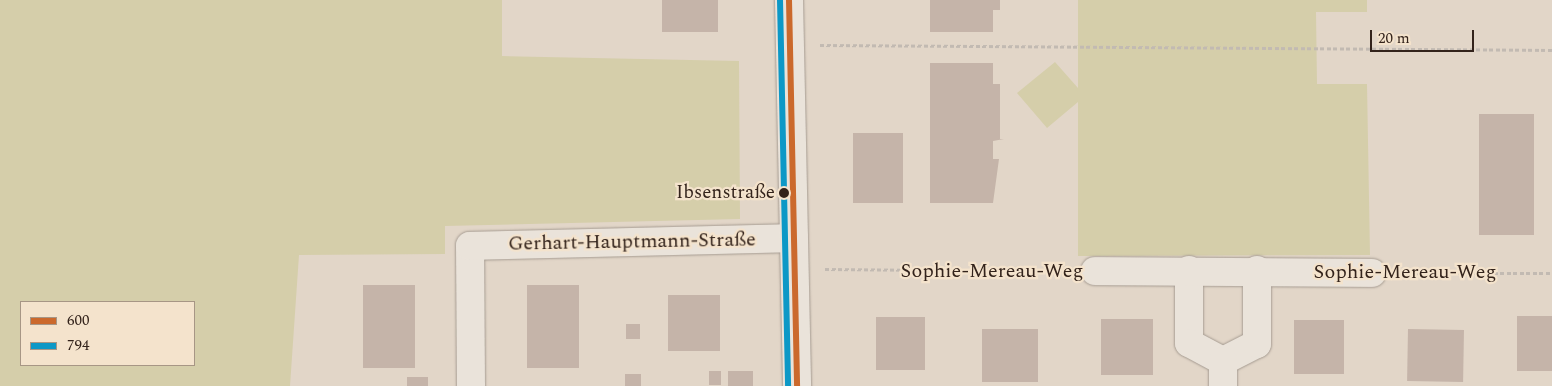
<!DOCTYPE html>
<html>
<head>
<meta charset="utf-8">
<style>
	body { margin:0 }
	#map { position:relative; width:1552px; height:386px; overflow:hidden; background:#e2d6c8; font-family:Spectral,serif }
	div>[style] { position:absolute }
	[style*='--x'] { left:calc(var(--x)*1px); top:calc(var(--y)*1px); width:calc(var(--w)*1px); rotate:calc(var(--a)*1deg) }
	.green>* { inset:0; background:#d5ceaa }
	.building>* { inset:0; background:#c5b4a9; transform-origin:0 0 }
	.path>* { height:3px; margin-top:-1.5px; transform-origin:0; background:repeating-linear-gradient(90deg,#c2bab2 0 4px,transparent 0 6.5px) }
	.roads { filter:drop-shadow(0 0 1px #a69c92) drop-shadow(0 0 1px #a69c92) }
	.minor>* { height:28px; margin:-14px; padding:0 14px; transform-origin:14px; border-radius:14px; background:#eae3da }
	.tertiary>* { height:28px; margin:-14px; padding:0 14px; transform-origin:14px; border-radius:14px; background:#eae3da }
	.bus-1>* { height:6px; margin:-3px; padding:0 3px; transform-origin:3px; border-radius:3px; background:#cb692c }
	.bus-2>* { height:6px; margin:-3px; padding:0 3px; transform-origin:3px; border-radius:3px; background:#0d98c6 }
	.dots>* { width:14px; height:14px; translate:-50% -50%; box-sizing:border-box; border:2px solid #f4e3cc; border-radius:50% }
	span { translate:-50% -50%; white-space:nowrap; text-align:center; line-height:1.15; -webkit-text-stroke:4.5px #f4e3cc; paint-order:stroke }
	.bus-label { font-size:19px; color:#33231b }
	.right { translate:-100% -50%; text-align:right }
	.street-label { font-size:20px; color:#33231b }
	.legend { position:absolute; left:20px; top:301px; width:175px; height:65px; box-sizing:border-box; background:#f4e3cc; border:1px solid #a79685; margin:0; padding:6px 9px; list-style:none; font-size:15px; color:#33231b }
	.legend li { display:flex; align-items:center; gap:10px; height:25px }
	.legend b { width:25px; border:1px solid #a79685 }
	.scale { position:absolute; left:1370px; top:30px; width:104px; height:22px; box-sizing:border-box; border:2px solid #33231b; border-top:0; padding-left:6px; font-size:15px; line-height:18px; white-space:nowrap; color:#33231b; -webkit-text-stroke:4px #f4e3cc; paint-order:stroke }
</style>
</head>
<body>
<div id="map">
	<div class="green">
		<div style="clip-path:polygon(evenodd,0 0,502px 0,502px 56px,739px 61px,740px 219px,445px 226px,445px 254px,299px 255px,290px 386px,0 386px,0 0,21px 302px,194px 302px,194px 365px,21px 365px,21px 302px)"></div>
		<div style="clip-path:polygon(1078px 0,1367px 0,1367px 12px,1316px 12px,1317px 84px,1367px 84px,1370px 255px,1078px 256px,1078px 102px,1047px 128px,1017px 93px,1055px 62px,1078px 88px)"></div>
	</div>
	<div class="building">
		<div style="left:662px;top:0;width:56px;height:32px"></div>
		<div style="clip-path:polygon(930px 0,1000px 0,1000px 10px,993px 10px,993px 32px,930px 32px)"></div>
		<div style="clip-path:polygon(930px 63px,993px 63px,993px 84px,1000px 84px,1000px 139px,1004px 139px,993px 141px,993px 159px,999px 159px,993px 203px,930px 203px)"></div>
		<div style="left:1479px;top:114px;width:55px;height:121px"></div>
		<div style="left:853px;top:133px;width:50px;height:70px"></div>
		<div style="left:415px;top:285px;width:83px;height:52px;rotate:90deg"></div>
		<div style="left:579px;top:285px;width:83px;height:52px;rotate:90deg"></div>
		<div style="left:668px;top:295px;width:52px;height:56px"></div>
		<div style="left:1517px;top:316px;width:35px;height:55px"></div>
		<div style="left:876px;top:317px;width:49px;height:53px"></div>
		<div style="left:1101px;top:319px;width:52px;height:56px"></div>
		<div style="left:1294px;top:320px;width:50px;height:54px"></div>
		<div style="left:626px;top:324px;width:14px;height:15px"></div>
		<div style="left:1038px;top:329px;width:53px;height:56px;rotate:90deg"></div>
		<div style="left:1408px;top:329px;width:56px;height:52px;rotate:1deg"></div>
		<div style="left:709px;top:371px;width:12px;height:14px"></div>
		<div style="left:728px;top:371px;width:25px;height:15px"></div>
		<div style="left:625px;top:374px;width:16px;height:12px"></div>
		<div style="left:407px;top:377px;width:21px;height:9px"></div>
	</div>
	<div class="path">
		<div style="--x:820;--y:45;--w:732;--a:0.39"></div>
		<div style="--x:825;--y:269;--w:239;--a:0.5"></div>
		<div style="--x:1403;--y:273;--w:149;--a:0"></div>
	</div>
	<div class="roads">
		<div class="minor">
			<div style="--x:1189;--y:270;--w:73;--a:90"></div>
			<div style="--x:1189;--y:343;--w:38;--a:28"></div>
			<div style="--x:1095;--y:271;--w:277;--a:0.4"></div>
			<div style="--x:1223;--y:361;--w:38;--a:-27"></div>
			<div style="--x:1257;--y:344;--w:74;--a:-90"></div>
			<div style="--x:1223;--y:361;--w:25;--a:90"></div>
			<div style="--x:471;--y:386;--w:140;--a:-90.4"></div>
			<div style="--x:470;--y:246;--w:324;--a:-1.4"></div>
		</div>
		<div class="tertiary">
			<div style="--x:789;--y:0;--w:386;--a:88.8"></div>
		</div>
	</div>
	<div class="bus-1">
		<div style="--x:789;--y:0;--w:386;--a:88.8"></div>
	</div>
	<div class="bus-2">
		<div style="--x:780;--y:0;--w:386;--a:88.8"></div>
	</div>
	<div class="dots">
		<div style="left:784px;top:193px;background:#33231b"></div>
	</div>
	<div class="bus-label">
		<span class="right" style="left:775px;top:193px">Ibsenstraße</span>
	</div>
	<div class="street-label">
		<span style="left:632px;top:242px;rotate:-1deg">Gerhart-Hauptmann-Straße</span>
		<span style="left:992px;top:271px">Sophie-Mereau-Weg</span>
		<span style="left:1405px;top:272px">Sophie-Mereau-Weg</span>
	</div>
	<ul class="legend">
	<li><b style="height:6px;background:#cb692c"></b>600</li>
	<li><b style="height:6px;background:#0d98c6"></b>794</li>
	</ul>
	<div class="scale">20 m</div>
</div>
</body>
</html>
